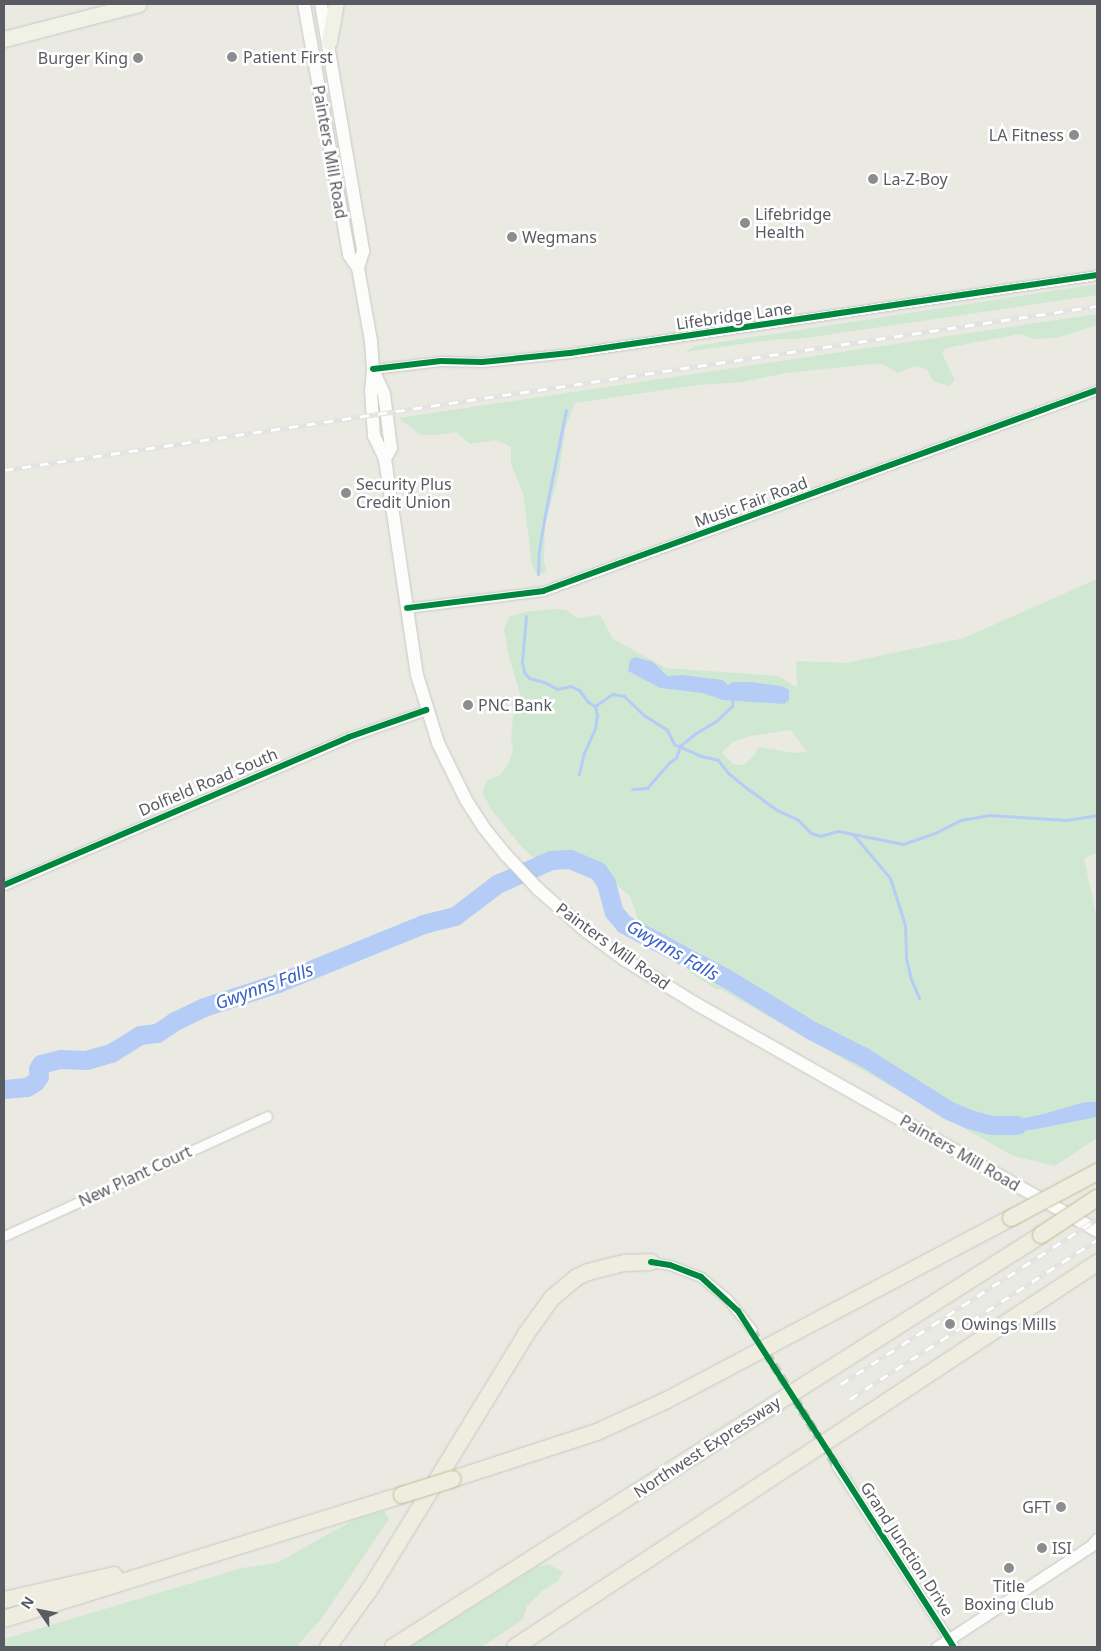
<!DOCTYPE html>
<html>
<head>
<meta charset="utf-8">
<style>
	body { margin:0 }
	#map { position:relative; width:1101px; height:1651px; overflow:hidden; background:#eaeae3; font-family:"Noto Sans",sans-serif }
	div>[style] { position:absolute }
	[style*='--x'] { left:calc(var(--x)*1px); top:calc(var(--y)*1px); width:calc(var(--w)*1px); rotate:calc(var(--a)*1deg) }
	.green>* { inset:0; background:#d0e8d2 }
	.water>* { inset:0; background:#b5ccf7 }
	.stream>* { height:3px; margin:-1.5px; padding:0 1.5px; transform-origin:1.5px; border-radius:1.5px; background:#b5ccf7 }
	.river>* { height:19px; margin:-9.5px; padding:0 9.5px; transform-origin:9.5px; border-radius:9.5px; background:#b5ccf7 }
	.minor-tunnel>* { height:9px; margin-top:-4.5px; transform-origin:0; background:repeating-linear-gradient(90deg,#c6c6c3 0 9px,transparent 0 13.5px) }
	.roads { filter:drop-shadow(0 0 1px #c7c7c6) drop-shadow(0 0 1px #c7c7c6) }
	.minor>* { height:9px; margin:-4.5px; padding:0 4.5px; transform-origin:4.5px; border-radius:4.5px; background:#fcfcfb }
	.tertiary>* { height:11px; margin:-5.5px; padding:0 5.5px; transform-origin:5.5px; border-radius:5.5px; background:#fcfcfb }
	.secondary>* { height:12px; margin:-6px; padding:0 6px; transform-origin:6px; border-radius:6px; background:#fcfcfb }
	.primary>* { height:15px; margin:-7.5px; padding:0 7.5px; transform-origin:7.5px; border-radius:7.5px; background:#f1f2e6 }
	.motorway>* { height:16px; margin:-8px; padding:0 8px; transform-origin:8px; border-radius:8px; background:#eeeddf }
	.rail>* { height:5px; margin-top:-2.5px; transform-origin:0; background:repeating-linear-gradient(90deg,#fff 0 9px,#e3e3e2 0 18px); box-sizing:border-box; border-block:1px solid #e3e3e2 }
	.bridges { filter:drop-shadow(0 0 1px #c1bd90) drop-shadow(0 0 1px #c1bd90) }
	.motorway-bridge>* { height:16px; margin:-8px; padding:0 8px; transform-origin:8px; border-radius:8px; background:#eeeddf }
	.cycleway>* { height:6px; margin:-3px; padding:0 3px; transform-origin:3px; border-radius:3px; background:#00873e }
	.dots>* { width:14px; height:14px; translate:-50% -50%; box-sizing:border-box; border:2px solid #fff; border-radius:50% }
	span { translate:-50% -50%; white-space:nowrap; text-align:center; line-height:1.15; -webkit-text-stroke:5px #fff; paint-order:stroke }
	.poi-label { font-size:16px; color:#595b62 }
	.left { translate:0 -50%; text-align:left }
	.right { translate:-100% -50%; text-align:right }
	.street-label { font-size:16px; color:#595b62 }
	.water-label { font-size:18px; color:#3a60c9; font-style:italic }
	.frame { position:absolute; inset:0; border:5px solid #595b62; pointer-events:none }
	.north { position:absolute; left:15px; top:1586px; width:50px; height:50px; -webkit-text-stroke:4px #fff; paint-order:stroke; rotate:303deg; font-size:14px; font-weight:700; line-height:20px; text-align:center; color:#595b62 }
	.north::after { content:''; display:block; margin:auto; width:18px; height:22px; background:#595b62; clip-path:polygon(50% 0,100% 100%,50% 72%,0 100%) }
</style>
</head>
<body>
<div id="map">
	<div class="green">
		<div style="clip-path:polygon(1097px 284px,1097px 295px,799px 339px,778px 339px,685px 352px,695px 346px)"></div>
		<div style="clip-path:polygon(1097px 314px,1097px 325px,1056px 338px,1036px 339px,1019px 334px,946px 348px,942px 353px,955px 380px,949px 386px,933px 381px,927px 369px,914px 366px,898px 373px,882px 364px,873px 364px,786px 373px,742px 382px,698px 385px,575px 403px,566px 426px,559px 472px,545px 526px,544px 562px,547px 572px,541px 574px,535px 572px,532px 565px,523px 493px,511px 464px,511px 447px,496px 440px,470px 444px,456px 432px,439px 435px,421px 435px,398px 418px)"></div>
		<div style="clip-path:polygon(evenodd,1097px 579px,1097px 853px,1084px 858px,1097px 919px,1097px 1138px,1055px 1166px,1013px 1156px,720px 989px,716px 989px,689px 972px,713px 963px,701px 953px,650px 930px,639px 922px,630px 896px,587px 860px,574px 855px,537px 861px,521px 846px,493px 812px,482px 793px,487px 780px,500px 775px,508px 764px,513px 751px,511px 737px,514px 709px,521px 697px,509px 657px,504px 630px,509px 617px,523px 612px,553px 609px,566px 610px,577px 618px,600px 615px,613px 639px,666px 668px,778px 676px,797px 687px,796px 661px,846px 663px,964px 638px,1097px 579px,664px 670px,668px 676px,728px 685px,781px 686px,752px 701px,723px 700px,702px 693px,660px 688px,628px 671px,664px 670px,1097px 579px,791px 730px,807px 752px,796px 753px,758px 747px,754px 756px,743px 765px,733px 764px,722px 752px,733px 742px,750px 736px,791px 730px)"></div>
		<div style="clip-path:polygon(384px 1511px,389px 1519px,322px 1618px,296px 1647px,4px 1647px,4px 1639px,242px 1568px,277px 1563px,355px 1519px)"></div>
		<div style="clip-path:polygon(550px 1565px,563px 1572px,558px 1581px,542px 1591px,527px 1606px,523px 1619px,482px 1647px,409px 1647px,538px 1566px)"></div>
	</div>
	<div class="water">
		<div style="clip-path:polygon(635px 657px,653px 662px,668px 676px,682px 675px,723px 680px,728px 685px,733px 682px,751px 682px,781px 686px,789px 690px,789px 700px,784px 704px,723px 700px,702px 693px,660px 688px,628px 671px,630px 660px)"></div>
		<div style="clip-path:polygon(1085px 1102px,1097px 1102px,1097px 1117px,1031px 1130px,1000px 1132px,991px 1125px,999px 1120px,1016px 1120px,1043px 1114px)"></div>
	</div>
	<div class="stream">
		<div style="--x:538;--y:574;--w:24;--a:-88"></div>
		<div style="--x:539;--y:550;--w:42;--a:-80.3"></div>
		<div style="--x:546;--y:509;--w:101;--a:-78.6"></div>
		<div style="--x:526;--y:616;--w:46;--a:95"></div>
		<div style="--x:522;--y:662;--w:10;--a:79"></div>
		<div style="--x:524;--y:672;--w:8;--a:50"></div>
		<div style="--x:529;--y:678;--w:16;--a:15"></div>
		<div style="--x:544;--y:682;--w:15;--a:28"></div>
		<div style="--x:557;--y:689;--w:14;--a:-12"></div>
		<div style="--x:571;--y:686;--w:9;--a:27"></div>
		<div style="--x:579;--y:690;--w:15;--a:53"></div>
		<div style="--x:588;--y:702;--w:8;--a:30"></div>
		<div style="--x:595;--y:706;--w:21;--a:-35"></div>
		<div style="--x:612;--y:694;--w:12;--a:9"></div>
		<div style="--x:624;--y:696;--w:29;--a:44"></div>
		<div style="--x:645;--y:716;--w:26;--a:32"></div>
		<div style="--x:667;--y:730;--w:16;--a:63"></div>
		<div style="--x:674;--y:744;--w:30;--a:24"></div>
		<div style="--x:701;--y:756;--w:17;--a:13"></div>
		<div style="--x:718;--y:760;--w:16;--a:52"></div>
		<div style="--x:728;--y:773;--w:26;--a:39"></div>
		<div style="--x:748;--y:789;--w:36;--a:36"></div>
		<div style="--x:777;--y:810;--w:23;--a:25"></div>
		<div style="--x:798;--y:820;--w:18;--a:45"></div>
		<div style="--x:811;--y:833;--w:9;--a:18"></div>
		<div style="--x:820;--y:836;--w:19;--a:-16"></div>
		<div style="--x:838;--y:831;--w:66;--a:11.3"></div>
		<div style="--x:903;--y:844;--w:34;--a:-19"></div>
		<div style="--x:935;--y:833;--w:29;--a:-27"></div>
		<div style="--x:961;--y:820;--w:28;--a:-10"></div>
		<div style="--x:989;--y:815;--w:77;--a:3.7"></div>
		<div style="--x:1066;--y:820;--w:31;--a:-9"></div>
		<div style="--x:579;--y:774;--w:22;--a:-77"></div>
		<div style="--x:584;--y:753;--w:27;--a:-66"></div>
		<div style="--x:595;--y:728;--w:12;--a:-81"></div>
		<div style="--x:597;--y:716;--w:10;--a:-101"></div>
		<div style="--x:632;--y:789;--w:15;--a:-4"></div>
		<div style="--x:647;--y:788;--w:35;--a:-49"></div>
		<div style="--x:670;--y:762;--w:7;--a:-34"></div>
		<div style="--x:676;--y:758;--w:13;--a:-72"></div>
		<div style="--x:680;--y:746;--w:21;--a:-39"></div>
		<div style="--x:696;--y:733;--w:23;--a:-31"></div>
		<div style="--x:716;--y:721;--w:22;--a:-43"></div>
		<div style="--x:732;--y:706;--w:9;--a:-84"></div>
		<div style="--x:853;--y:834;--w:57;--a:49.9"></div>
		<div style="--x:890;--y:878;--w:49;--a:72.3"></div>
		<div style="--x:905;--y:925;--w:33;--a:88"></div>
		<div style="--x:906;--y:958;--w:22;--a:77"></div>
		<div style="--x:911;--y:979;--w:21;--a:67"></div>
	</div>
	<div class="river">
		<div style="--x:4;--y:1089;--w:23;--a:-5"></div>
		<div style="--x:27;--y:1087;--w:9;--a:-32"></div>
		<div style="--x:35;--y:1082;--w:7;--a:-56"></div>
		<div style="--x:39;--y:1076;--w:7;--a:-98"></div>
		<div style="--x:38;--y:1069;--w:6;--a:-59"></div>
		<div style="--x:41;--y:1064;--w:20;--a:-15"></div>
		<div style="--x:60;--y:1059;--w:26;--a:2"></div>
		<div style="--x:86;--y:1060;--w:26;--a:-16"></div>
		<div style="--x:111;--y:1053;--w:34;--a:-32"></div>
		<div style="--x:140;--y:1035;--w:17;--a:-7"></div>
		<div style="--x:157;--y:1033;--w:22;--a:-34"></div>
		<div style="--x:175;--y:1021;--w:32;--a:-26"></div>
		<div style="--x:204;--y:1007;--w:78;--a:-18"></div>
		<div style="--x:278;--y:983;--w:157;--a:-22.1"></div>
		<div style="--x:423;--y:924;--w:33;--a:-14"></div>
		<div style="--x:455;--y:916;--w:53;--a:-37.3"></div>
		<div style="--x:497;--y:884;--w:59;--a:-24"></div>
		<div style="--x:551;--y:860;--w:19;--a:-3"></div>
		<div style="--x:570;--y:859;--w:30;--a:23"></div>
		<div style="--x:598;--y:871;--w:14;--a:56"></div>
		<div style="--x:606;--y:883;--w:30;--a:75"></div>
		<div style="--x:614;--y:912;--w:16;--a:50"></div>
		<div style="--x:624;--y:924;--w:115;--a:27.9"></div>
		<div style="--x:726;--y:978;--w:100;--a:31.5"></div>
		<div style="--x:811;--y:1030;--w:59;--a:27"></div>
		<div style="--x:864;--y:1057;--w:99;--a:32.2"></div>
		<div style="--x:948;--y:1110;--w:23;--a:23"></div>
		<div style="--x:969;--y:1119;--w:23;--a:15"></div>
		<div style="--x:991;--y:1125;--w:26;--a:0"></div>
	</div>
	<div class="minor-tunnel">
		<div style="--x:752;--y:1330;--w:159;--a:58.1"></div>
	</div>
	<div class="roads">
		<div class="minor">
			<div style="--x:373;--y:369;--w:68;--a:-6.7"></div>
			<div style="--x:441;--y:361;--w:41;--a:1.4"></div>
			<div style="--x:482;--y:362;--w:88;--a:-5.8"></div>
			<div style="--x:570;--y:353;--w:533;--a:-8.42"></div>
			<div style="--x:407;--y:608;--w:137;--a:-7.1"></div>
			<div style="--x:543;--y:591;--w:589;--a:-19.94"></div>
			<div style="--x:4;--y:885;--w:375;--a:-23.2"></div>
			<div style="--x:349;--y:737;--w:82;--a:-19.3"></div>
			<div style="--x:4;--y:1236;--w:289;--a:-24.5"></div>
			<div style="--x:651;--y:1262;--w:19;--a:9"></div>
			<div style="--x:670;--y:1265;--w:33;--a:21"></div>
			<div style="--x:701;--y:1277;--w:35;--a:40"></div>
			<div style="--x:728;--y:1300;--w:38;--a:51"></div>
			<div style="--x:836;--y:1465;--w:217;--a:57"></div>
		</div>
		<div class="tertiary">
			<div style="--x:937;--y:1647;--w:184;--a:-33.3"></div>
			<div style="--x:1091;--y:1546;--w:9;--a:-49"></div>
		</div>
		<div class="secondary">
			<div style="--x:304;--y:4;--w:255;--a:79.8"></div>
			<div style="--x:349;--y:255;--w:16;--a:55"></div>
			<div style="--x:321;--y:4;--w:251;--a:80.3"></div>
			<div style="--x:363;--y:251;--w:18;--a:106"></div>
			<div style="--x:358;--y:268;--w:74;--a:79.9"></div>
			<div style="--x:371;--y:341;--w:28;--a:86"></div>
			<div style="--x:373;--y:369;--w:21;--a:95"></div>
			<div style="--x:371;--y:390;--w:46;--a:86.3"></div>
			<div style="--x:374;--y:436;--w:25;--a:64"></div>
			<div style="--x:385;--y:459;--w:218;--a:81.6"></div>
			<div style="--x:417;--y:675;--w:71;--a:72.8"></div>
			<div style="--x:438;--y:743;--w:64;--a:63.8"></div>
			<div style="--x:466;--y:800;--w:33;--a:57"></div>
			<div style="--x:484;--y:828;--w:36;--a:51"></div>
			<div style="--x:507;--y:856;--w:45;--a:46.8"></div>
			<div style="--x:538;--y:889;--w:65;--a:41.3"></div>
			<div style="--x:587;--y:932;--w:47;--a:36.4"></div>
			<div style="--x:625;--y:960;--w:86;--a:31.7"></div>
			<div style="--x:698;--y:1005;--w:459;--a:29.5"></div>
			<div style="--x:373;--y:370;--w:26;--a:65"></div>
			<div style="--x:384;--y:394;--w:54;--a:82.6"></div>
			<div style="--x:391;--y:448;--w:13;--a:119"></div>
		</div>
		<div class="primary">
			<div style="--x:4;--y:39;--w:139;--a:-14.5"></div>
			<div style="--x:329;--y:42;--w:39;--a:-80"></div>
		</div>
		<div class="motorway">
			<div style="--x:453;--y:1479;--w:151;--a:-18.1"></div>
			<div style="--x:597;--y:1432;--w:77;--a:-24.6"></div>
			<div style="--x:667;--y:1400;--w:389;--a:-27.9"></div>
			<div style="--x:4;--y:1600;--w:113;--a:-12.8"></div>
			<div style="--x:4;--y:1619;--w:417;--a:-17.3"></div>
			<div style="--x:328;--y:1647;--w:72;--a:-54.1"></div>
			<div style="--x:370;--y:1589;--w:299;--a:-58.5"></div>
			<div style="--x:526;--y:1334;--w:44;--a:-54.2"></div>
			<div style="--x:552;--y:1298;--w:33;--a:-40"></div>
			<div style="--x:577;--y:1277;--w:12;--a:-24"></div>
			<div style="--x:588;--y:1272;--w:38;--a:-14"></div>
			<div style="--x:625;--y:1263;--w:26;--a:-2"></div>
			<div style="--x:393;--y:1647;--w:768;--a:-32.45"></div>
			<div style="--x:515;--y:1647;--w:697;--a:-33.42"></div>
		</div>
	</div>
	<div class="rail">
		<div style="--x:4;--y:470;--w:1105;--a:-8.53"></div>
		<div style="--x:841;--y:1384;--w:305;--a:-32.8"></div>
		<div style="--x:850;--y:1399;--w:294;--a:-32.8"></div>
	</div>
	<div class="bridges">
		<div class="motorway-bridge">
			<div style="--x:1011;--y:1218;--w:98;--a:-28.1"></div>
			<div style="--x:1041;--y:1235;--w:67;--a:-33.5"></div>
			<div style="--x:402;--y:1495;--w:53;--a:-17.4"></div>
		</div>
	</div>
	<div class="cycleway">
		<div style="--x:373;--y:369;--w:68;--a:-6.7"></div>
		<div style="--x:441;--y:361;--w:41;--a:1.4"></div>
		<div style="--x:482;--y:362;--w:88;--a:-5.8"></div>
		<div style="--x:570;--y:353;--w:533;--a:-8.42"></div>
		<div style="--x:407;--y:608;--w:137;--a:-7.1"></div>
		<div style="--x:543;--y:591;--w:589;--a:-19.94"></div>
		<div style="--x:4;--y:885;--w:375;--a:-23.2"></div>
		<div style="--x:349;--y:737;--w:82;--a:-19.3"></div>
		<div style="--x:651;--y:1262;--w:19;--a:9"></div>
		<div style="--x:670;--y:1265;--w:33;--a:21"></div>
		<div style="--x:701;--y:1277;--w:50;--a:42.6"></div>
		<div style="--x:738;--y:1311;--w:399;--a:57.3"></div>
	</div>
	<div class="dots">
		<div style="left:232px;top:57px;background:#8c8d8f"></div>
		<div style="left:138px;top:58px;background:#8c8d8f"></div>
		<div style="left:1074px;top:135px;background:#8c8d8f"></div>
		<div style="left:873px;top:179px;background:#8c8d8f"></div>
		<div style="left:745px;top:223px;background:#8c8d8f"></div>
		<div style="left:512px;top:237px;background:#8c8d8f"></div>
		<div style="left:346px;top:493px;background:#8c8d8f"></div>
		<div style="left:468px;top:705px;background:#8c8d8f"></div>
		<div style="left:950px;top:1324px;background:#8c8d8f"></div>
		<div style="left:1061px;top:1507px;background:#8c8d8f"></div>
		<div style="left:1042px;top:1548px;background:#8c8d8f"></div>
		<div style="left:1009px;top:1568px;background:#8c8d8f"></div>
	</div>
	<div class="poi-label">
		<span class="left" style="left:243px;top:57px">Patient First</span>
		<span class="right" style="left:128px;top:58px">Burger King</span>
		<span class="right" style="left:1064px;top:135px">LA Fitness</span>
		<span class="left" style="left:883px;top:179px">La-Z-Boy</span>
		<span class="left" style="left:755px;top:223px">Lifebridge<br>Health</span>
		<span class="left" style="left:522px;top:237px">Wegmans</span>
		<span class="left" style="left:356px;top:493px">Security Plus<br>Credit Union</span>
		<span class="left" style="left:478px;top:705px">PNC Bank</span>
		<span class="left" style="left:961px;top:1324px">Owings Mills</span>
		<span class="right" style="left:1051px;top:1507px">GFT</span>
		<span class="left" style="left:1052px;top:1548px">ISI</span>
		<span style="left:1009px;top:1595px">Title<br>Boxing Club</span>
	</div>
	<div class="street-label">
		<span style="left:330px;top:152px;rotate:80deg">Painters Mill Road</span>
		<span style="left:734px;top:316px;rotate:-8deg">Lifebridge Lane</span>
		<span style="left:751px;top:502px;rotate:-20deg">Music Fair Road</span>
		<span style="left:208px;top:782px;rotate:-23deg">Dolfield Road South</span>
		<span style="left:613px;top:946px;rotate:36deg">Painters Mill Road</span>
		<span style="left:960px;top:1153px;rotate:30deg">Painters Mill Road</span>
		<span style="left:135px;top:1176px;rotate:-25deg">New Plant Court</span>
		<span style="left:707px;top:1447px;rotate:-33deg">Northwest Expressway</span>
		<span style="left:907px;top:1549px;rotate:57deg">Grand Junction Drive</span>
	</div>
	<div class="water-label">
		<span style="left:673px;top:950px;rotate:30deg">Gwynns Falls</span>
		<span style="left:264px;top:986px;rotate:-20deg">Gwynns Falls</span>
	</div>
	<div class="frame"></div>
	<div class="north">N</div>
</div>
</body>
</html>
